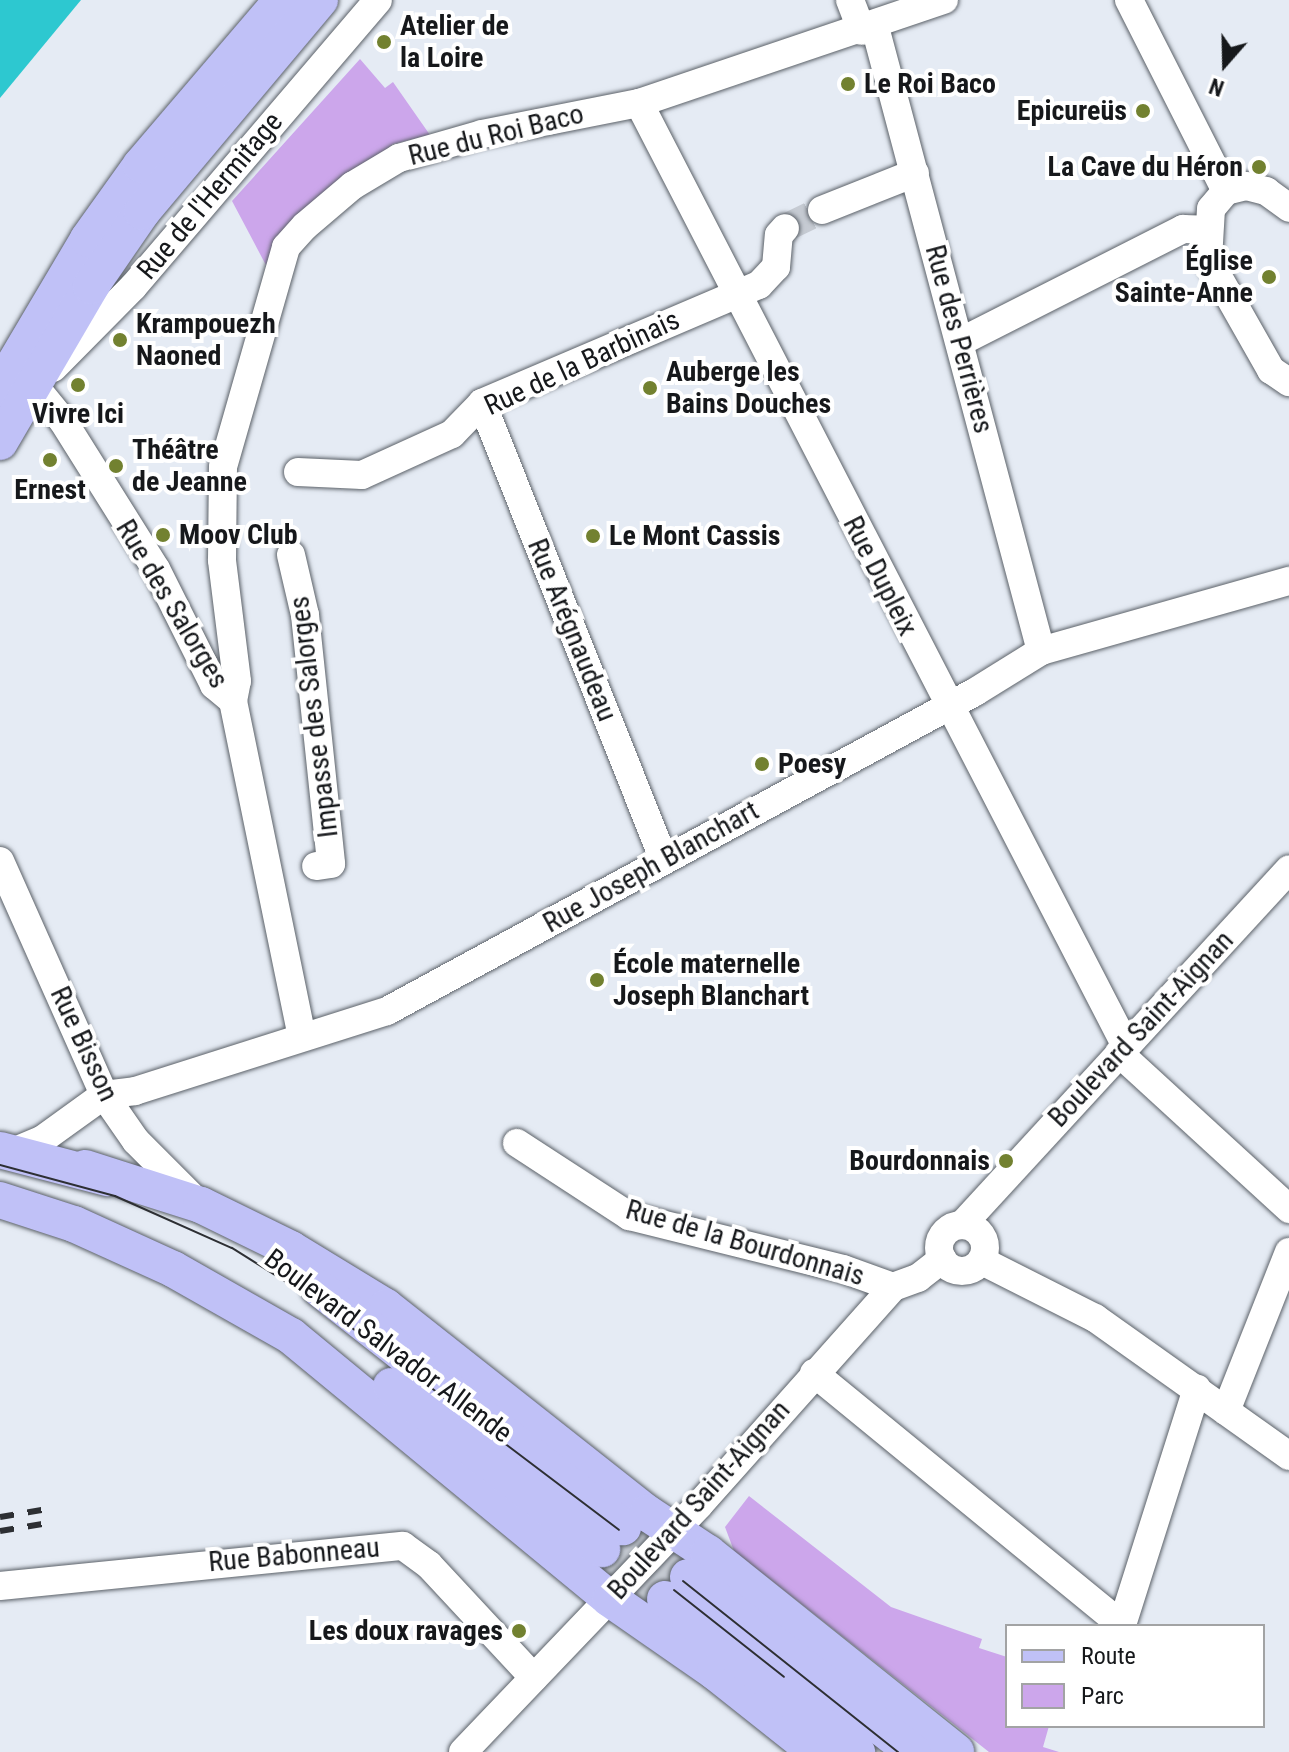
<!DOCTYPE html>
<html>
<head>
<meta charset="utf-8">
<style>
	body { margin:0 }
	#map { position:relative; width:1289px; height:1752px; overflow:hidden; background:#e5ebf4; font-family:"Roboto Condensed",sans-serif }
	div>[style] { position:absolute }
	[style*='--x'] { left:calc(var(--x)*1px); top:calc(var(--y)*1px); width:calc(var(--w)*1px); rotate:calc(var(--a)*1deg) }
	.green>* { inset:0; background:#cca6eb }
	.water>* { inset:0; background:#2dc8d0 }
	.minor-tunnel>* { height:28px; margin-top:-14px; transform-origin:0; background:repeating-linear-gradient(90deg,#c6cbd3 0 28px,transparent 0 42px) }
	.major-tunnel>* { height:36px; margin-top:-18px; transform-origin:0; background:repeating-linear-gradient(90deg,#c6cbd3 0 36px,transparent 0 54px) }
	.roads { filter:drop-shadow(0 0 2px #5b6168) drop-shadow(0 0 2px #5b6168) }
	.minor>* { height:28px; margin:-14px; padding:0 14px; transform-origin:14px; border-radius:14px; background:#fff }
	.minor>.ring { margin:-14px; padding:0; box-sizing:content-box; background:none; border:28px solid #fff; border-radius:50% }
	.major>* { height:36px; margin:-18px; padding:0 18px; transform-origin:18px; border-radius:18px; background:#c0c1f7 }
	.tram>* { height:2px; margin:-1px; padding:0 1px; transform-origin:1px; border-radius:1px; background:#2d2f33 }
	.rail>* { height:6px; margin-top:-3px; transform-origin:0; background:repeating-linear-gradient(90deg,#2d2f33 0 14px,transparent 0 28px) }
	.dots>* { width:22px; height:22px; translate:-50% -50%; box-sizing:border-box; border:4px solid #fff; border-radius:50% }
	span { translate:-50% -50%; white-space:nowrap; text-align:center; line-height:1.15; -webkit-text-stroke:8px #fff; paint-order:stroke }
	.poi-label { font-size:28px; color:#16181b; font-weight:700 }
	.left { translate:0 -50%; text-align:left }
	.right { translate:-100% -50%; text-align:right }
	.street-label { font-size:28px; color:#16181b }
	.legend { position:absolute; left:1005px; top:1624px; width:260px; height:104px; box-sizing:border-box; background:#fff; border:2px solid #a2a3a4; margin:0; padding:10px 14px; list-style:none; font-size:24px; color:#16181b }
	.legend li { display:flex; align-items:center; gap:16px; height:40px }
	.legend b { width:40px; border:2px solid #a2a3a4 }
	.north { position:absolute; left:1185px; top:24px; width:80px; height:80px; -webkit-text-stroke:6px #fff; paint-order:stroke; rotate:200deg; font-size:22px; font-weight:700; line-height:32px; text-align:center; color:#16181b }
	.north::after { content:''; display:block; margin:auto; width:28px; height:36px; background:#16181b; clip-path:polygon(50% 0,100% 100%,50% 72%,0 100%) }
</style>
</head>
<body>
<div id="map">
	<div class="green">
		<div style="clip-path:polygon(360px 59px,385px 88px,393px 82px,430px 135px,393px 144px,282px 237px,268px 269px,232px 201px)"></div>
		<div style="clip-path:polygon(749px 1496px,891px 1607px,982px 1639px,979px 1648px,1007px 1657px,1007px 1726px,1049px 1726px,1043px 1747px,1059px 1752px,989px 1752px,734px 1551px,725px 1527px)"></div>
	</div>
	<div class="water">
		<div style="clip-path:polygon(0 0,81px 0,0 98px)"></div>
	</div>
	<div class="minor-tunnel">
		<div style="--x:785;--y:228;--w:41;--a:-25.9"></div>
	</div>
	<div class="major-tunnel">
		<div style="--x:623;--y:1527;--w:82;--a:37.6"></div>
		<div style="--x:602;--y:1549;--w:80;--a:38.4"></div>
	</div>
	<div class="roads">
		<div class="minor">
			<div style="--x:850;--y:0;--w:33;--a:69"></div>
			<div style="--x:1129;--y:0;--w:214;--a:63.1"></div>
			<div style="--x:875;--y:27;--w:646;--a:75.1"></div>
			<div style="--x:639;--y:103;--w:1061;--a:62.69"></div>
			<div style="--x:1226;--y:191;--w:23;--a:130"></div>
			<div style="--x:1211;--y:209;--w:50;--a:93.4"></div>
			<div style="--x:1208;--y:259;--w:128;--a:60.4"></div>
			<div style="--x:1271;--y:370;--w:22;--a:34"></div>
			<div style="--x:1226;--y:191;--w:21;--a:-14"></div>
			<div style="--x:1246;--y:186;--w:21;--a:14"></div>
			<div style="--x:1266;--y:191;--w:29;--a:36"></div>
			<div style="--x:822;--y:210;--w:100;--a:-21.7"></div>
			<div style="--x:960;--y:342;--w:250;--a:-26.9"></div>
			<div style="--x:1183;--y:229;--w:23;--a:2"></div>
			<div style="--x:53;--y:368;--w:114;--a:-45.4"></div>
			<div style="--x:133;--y:287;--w:377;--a:-49.5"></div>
			<div style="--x:23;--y:372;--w:63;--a:50.8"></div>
			<div style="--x:63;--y:421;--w:175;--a:57.9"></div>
			<div style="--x:156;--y:569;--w:130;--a:63.4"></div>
			<div style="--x:214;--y:685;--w:25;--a:40"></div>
			<div style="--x:233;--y:701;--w:342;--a:78.4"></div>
			<div style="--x:482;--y:403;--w:489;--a:68.3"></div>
			<div style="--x:298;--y:472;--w:64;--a:2.7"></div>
			<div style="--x:362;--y:475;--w:99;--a:-24.5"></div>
			<div style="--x:452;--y:434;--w:43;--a:-45.9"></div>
			<div style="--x:482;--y:403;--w:301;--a:-23.1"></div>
			<div style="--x:759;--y:285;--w:25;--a:-47"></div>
			<div style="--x:776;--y:267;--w:32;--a:-85"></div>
			<div style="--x:779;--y:235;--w:9;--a:-49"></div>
			<div style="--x:291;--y:555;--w:62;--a:76.9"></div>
			<div style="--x:305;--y:615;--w:250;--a:84"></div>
			<div style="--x:331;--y:864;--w:15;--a:172"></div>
			<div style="--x:233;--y:701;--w:20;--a:-79"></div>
			<div style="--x:237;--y:681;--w:122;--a:-97.1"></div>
			<div style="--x:222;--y:560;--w:93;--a:-89.4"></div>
			<div style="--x:223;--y:467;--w:229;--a:-74"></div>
			<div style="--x:286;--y:247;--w:28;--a:-48"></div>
			<div style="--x:305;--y:226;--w:62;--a:-40.4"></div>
			<div style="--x:352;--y:186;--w:55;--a:-30.8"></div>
			<div style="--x:399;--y:158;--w:86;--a:-16.1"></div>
			<div style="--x:482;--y:134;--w:160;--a:-11.2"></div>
			<div style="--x:639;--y:103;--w:322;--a:-18.7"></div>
			<div style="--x:0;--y:861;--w:256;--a:66"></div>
			<div style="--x:104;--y:1095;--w:56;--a:55.2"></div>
			<div style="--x:136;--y:1141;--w:91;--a:45"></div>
			<div style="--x:1119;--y:1053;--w:231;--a:42.5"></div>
			<div style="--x:517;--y:1143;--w:134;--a:33.1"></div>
			<div style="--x:629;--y:1216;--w:220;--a:13.9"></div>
			<div style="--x:843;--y:1269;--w:53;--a:19.8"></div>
			<div style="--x:13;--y:1152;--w:33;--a:-23"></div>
			<div style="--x:43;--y:1139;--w:75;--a:-35.8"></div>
			<div style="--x:104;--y:1095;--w:31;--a:-7"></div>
			<div style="--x:135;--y:1091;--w:264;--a:-17.6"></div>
			<div style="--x:387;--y:1011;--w:669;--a:-28.48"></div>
			<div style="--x:975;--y:692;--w:78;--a:-31.8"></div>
			<div style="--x:1041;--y:651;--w:258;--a:-15.8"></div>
			<div style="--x:962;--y:1225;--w:483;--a:-47.4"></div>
			<div class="ring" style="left:939px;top:1225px;width:18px;height:18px"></div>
			<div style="--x:982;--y:1261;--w:127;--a:26.8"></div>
			<div style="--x:1095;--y:1318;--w:238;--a:35.4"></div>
			<div style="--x:814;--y:1373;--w:398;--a:39.3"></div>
			<div style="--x:1122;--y:1625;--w:248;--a:-72.4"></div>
			<div style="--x:1226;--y:1411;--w:171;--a:-68.4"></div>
			<div style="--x:0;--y:1586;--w:405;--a:-5.7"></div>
			<div style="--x:403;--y:1546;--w:32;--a:36"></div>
			<div style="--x:429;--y:1565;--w:154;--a:47.1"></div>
			<div style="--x:463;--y:1752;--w:342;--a:-46.3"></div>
			<div style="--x:699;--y:1505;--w:292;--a:-48.3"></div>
			<div style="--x:893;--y:1287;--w:27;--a:-20"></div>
			<div style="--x:918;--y:1278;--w:31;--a:-38"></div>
		</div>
		<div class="major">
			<div style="--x:0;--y:388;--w:173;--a:-59.4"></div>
			<div style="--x:88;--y:239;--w:91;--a:-54.4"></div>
			<div style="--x:141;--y:165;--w:217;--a:-49.5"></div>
			<div style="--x:0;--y:442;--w:181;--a:-59.7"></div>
			<div style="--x:91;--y:286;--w:90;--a:-55.4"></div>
			<div style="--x:142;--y:212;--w:277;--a:-50"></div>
			<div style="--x:0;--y:1150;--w:111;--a:14.7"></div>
			<div style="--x:85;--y:1168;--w:122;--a:17.7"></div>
			<div style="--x:201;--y:1205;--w:100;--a:26.1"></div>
			<div style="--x:291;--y:1249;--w:111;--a:31.4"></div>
			<div style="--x:386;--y:1307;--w:333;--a:38.3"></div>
			<div style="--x:647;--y:1513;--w:73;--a:33.3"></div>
			<div style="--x:708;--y:1553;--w:318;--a:38.7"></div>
			<div style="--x:0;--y:1200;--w:78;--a:18"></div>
			<div style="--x:74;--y:1224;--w:109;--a:24.4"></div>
			<div style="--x:173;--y:1269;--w:136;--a:29.6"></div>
			<div style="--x:291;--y:1336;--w:413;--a:39.5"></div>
			<div style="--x:610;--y:1599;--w:128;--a:34.8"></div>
			<div style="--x:715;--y:1672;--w:129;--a:38.4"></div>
			<div style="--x:319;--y:1288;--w:387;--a:38.2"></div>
			<div style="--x:391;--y:1386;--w:267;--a:37.7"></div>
			<div style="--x:688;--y:1577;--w:285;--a:37.9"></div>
			<div style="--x:665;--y:1599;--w:246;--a:38.6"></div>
		</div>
	</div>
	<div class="tram">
		<div style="--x:0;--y:1165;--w:119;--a:15.1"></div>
		<div style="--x:115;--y:1196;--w:128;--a:24"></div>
		<div style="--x:232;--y:1248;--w:98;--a:32.1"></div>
		<div style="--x:315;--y:1300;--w:381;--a:37.1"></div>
		<div style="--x:683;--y:1581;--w:275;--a:38.5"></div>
		<div style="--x:674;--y:1590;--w:140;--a:38.3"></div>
	</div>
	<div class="rail">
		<div style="--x:0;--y:1517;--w:54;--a:-9.6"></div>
		<div style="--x:0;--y:1531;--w:55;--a:-9.5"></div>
	</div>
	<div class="dots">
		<div style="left:384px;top:42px;background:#728130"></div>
		<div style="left:848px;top:84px;background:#728130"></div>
		<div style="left:1143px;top:111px;background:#728130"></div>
		<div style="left:1259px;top:167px;background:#728130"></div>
		<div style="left:1269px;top:277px;background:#728130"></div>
		<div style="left:120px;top:340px;background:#728130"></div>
		<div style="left:78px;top:385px;background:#728130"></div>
		<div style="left:650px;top:388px;background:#728130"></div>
		<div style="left:50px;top:460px;background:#728130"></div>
		<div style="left:116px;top:466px;background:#728130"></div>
		<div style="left:163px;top:535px;background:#728130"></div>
		<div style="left:593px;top:536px;background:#728130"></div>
		<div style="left:762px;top:764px;background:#728130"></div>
		<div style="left:597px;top:980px;background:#728130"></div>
		<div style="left:1006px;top:1161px;background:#728130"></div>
		<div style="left:519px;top:1631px;background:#728130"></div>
	</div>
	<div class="poi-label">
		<span class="left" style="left:400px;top:42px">Atelier de<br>la Loire</span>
		<span class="left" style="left:864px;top:84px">Le Roi Baco</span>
		<span class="right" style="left:1127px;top:111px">Epicureüs</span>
		<span class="right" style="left:1243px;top:167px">La Cave du Héron</span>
		<span class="right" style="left:1253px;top:277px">Église<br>Sainte-Anne</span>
		<span class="left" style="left:136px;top:340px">Krampouezh<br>Naoned</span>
		<span class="left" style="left:666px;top:388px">Auberge les<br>Bains Douches</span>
		<span style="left:78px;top:414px">Vivre Ici</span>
		<span class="left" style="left:132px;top:466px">Théâtre<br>de Jeanne</span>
		<span style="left:50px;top:490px">Ernest</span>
		<span class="left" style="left:179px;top:535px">Moov Club</span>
		<span class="left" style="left:609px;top:536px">Le Mont Cassis</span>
		<span class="left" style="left:778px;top:764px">Poesy</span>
		<span class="left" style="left:613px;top:980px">École maternelle<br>Joseph Blanchart</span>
		<span class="right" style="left:990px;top:1161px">Bourdonnais</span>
		<span class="right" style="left:503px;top:1631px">Les doux ravages</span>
	</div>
	<div class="street-label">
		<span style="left:496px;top:135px;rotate:-14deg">Rue du Roi Baco</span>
		<span style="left:210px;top:196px;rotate:-50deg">Rue de l'Hermitage</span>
		<span style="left:959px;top:339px;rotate:75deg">Rue des Perrières</span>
		<span style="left:582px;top:363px;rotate:-25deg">Rue de la Barbinais</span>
		<span style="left:880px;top:576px;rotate:63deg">Rue Dupleix</span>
		<span style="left:172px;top:604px;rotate:59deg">Rue des Salorges</span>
		<span style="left:572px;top:630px;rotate:68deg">Rue Arégnaudeau</span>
		<span style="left:314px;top:717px;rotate:-97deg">Impasse des Salorges</span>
		<span style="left:651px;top:867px;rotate:-29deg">Rue Joseph Blanchart</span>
		<span style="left:1141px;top:1029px;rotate:-47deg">Boulevard Saint-Aignan</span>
		<span style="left:84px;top:1044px;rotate:65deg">Rue Bisson</span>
		<span style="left:745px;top:1243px;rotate:16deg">Rue de la Bourdonnais</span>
		<span style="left:388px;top:1346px;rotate:37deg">Boulevard Salvador Allende</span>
		<span style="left:699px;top:1500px;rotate:-48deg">Boulevard Saint-Aignan</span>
		<span style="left:294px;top:1555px;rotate:-5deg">Rue Babonneau</span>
	</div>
	<ul class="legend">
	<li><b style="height:10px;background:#c0c1f7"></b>Route</li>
	<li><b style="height:22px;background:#cca6eb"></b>Parc</li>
	</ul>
	<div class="north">N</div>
</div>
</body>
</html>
